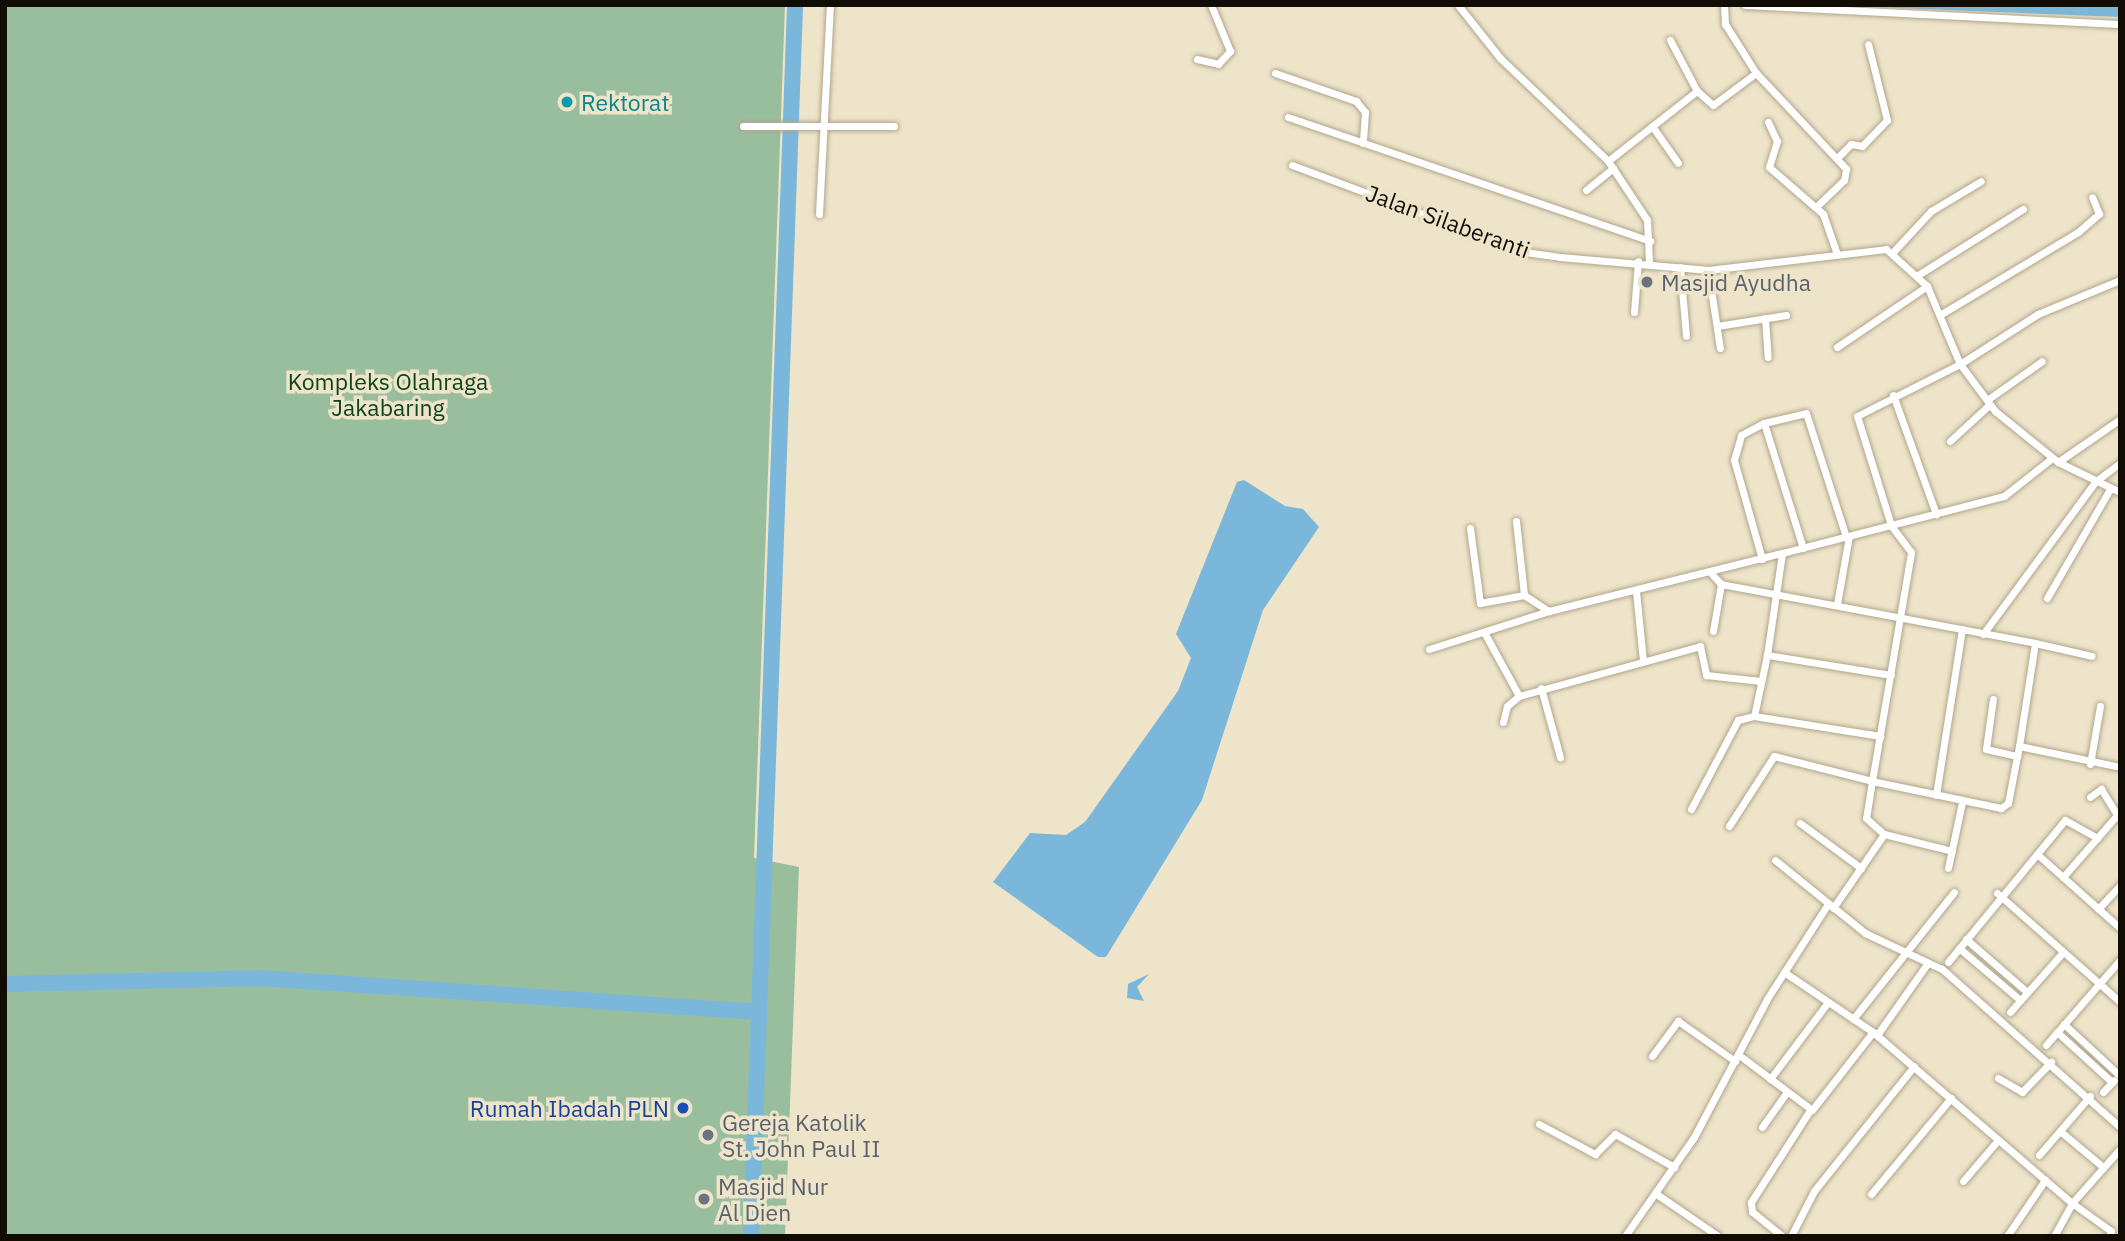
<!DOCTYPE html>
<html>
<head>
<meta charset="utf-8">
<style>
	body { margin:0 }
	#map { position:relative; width:2125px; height:1241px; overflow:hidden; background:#eee4c9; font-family:"IBM Plex Sans",sans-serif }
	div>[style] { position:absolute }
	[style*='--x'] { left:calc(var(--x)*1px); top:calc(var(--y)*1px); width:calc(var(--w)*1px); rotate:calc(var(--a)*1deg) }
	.green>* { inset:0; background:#99be9e }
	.water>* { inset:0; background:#7bb7db }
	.river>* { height:16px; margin:-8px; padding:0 8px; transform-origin:8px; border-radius:8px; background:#7bb7db }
	.roads { filter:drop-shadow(0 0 2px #b0a68d) drop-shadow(0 0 2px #b0a68d) }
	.street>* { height:7px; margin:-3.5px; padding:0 3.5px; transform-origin:3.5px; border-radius:3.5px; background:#fff }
	.dots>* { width:19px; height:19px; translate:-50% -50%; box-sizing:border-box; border:4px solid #eee4c9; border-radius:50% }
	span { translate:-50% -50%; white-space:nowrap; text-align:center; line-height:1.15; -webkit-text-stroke:7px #eee4c9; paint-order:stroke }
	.culture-label { font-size:23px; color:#0d838f }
	.left { translate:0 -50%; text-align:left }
	.street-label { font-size:23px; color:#110d05 }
	.worship-label { font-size:23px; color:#5b616d }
	.park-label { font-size:23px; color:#0c451d }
	.transit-label { font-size:23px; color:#164399 }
	.right { translate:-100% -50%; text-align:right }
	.frame { position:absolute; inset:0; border:7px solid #110d05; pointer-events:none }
</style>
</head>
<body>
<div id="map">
	<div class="green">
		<div style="clip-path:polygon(5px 5px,785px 5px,754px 858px,799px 867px,785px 1236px,5px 1236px)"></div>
	</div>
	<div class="water">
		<div style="clip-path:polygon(1824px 5px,2120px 5px,2120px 17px,1997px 12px)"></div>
		<div style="clip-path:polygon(1244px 480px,1285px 506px,1303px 509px,1319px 527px,1263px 610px,1202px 800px,1106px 957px,1098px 957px,993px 882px,1030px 833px,1066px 835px,1085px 822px,1178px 691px,1191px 658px,1176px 634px,1237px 482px)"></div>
		<div style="clip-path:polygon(1149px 974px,1137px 987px,1144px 1001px,1127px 998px,1128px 984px)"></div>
	</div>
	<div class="river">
		<div style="--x:5;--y:984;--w:255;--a:-1.3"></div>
		<div style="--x:260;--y:978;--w:500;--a:3.9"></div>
		<div style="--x:751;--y:1236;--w:1232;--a:-87.95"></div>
	</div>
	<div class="roads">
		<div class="street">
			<div style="--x:1458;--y:5;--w:68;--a:51.6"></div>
			<div style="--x:1500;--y:58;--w:149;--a:43.6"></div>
			<div style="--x:1608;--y:161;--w:71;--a:56.5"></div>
			<div style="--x:1647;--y:220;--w:42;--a:87.3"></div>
			<div style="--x:1745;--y:5;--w:375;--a:2.9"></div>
			<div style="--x:1670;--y:40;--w:58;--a:62.1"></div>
			<div style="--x:1197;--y:59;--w:22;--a:13"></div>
			<div style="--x:1218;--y:64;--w:18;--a:-47"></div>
			<div style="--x:1230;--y:51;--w:50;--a:-112.4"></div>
			<div style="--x:1275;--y:73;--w:86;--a:19.1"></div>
			<div style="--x:1356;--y:101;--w:14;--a:51"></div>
			<div style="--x:1365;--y:112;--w:31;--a:94"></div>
			<div style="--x:1756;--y:73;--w:132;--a:46.8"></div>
			<div style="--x:1846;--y:169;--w:11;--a:100"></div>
			<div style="--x:1844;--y:180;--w:39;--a:136"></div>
			<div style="--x:1288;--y:117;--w:383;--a:18.9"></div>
			<div style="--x:1768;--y:122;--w:21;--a:65"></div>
			<div style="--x:1777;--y:141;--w:27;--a:107"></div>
			<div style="--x:1769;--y:167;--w:72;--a:41"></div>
			<div style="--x:1823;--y:214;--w:42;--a:70.7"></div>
			<div style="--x:743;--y:126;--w:151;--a:0"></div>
			<div style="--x:1652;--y:126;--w:45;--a:54.9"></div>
			<div style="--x:1837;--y:158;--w:20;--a:-45"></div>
			<div style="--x:1851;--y:144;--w:11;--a:10"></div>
			<div style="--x:1862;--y:146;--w:36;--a:-46"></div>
			<div style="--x:1887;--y:120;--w:78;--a:-104"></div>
			<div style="--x:1608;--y:161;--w:113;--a:-38.2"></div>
			<div style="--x:1697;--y:91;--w:21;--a:41"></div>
			<div style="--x:1713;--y:105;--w:54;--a:-36.7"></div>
			<div style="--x:1756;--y:73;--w:58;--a:-122.3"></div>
			<div style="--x:1725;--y:24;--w:19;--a:-93"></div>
			<div style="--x:1292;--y:165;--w:249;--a:20.5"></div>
			<div style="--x:1525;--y:252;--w:35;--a:8"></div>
			<div style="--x:1560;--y:257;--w:149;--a:5"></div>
			<div style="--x:1708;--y:270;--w:179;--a:-6.7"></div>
			<div style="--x:1886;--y:249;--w:55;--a:42.1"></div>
			<div style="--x:1927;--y:286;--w:85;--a:67.1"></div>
			<div style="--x:1960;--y:364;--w:59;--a:53.3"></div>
			<div style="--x:1995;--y:411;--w:81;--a:39"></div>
			<div style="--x:2058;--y:462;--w:69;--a:25.8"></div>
			<div style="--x:1586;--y:190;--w:35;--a:-39"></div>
			<div style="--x:819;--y:214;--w:209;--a:-87"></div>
			<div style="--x:1893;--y:252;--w:56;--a:-47.2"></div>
			<div style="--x:1931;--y:211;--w:58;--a:-31"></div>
			<div style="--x:1680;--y:267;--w:69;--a:85"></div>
			<div style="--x:1708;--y:270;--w:79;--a:81.3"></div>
			<div style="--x:1918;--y:275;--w:124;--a:-32.2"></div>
			<div style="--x:1634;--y:312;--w:51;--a:-85.5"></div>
			<div style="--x:1943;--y:313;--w:157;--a:-31"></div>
			<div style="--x:2078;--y:232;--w:28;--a:-41"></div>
			<div style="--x:2099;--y:214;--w:18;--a:-112"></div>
			<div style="--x:1765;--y:318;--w:39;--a:86"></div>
			<div style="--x:1717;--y:326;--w:70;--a:-9.1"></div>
			<div style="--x:1837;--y:347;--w:109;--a:-34.1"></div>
			<div style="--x:1893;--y:395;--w:127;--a:70.1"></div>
			<div style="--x:1987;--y:400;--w:67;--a:-35.3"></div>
			<div style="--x:1764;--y:423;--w:43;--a:-13.4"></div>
			<div style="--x:1806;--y:413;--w:130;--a:72.1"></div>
			<div style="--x:1950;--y:441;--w:54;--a:-42.8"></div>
			<div style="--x:2058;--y:462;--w:75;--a:-34.7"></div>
			<div style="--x:1516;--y:521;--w:74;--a:83.8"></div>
			<div style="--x:1470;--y:528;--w:76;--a:82.4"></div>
			<div style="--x:1480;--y:603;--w:45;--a:-10.3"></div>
			<div style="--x:1524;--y:595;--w:30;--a:33"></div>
			<div style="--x:1549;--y:611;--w:240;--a:-14"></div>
			<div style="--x:1762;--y:559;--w:103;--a:-105.8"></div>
			<div style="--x:1734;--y:460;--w:26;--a:-74"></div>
			<div style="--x:1741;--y:435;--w:26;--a:-28"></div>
			<div style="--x:1764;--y:423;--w:131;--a:72.7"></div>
			<div style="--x:1711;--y:573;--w:15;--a:48"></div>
			<div style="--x:1721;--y:584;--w:319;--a:10.6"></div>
			<div style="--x:2035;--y:643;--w:104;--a:98.8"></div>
			<div style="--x:2019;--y:746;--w:103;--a:11.7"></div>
			<div style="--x:1636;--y:591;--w:70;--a:84.3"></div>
			<div style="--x:2047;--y:598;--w:126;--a:-60"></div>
			<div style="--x:1837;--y:604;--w:69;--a:-80"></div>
			<div style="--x:1713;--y:631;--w:48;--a:-80.3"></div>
			<div style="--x:1484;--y:632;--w:73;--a:61.3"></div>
			<div style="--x:1983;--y:634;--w:190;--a:-53.6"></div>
			<div style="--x:2096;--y:481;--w:30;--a:-37"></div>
			<div style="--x:2035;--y:643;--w:58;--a:12.8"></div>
			<div style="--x:1429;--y:649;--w:126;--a:-17.6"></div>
			<div style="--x:1767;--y:655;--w:62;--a:102"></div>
			<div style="--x:1754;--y:716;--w:128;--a:9"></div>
			<div style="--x:1891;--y:675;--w:126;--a:-170.8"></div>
			<div style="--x:1767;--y:655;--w:103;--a:-81.6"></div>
			<div style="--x:1782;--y:553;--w:229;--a:-14.4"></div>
			<div style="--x:2004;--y:496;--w:61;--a:-38.4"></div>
			<div style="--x:1541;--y:688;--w:72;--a:74.6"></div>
			<div style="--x:1993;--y:699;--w:50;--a:98"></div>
			<div style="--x:1986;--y:749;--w:32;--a:13"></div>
			<div style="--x:1503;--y:722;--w:16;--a:-76"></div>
			<div style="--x:1507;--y:706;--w:16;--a:-40"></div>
			<div style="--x:1519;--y:696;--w:188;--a:-15.4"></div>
			<div style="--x:1700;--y:646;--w:30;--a:78"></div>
			<div style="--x:1706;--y:675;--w:55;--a:6.2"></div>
			<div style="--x:2019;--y:746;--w:58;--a:100.9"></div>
			<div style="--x:2008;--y:803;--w:9;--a:144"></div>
			<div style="--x:2001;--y:808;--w:132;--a:-168.2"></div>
			<div style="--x:1872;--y:781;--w:232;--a:-80.3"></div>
			<div style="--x:1911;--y:552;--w:34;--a:-127"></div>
			<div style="--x:1891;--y:525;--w:114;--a:-107.3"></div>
			<div style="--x:1857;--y:416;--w:115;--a:-26.8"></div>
			<div style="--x:1960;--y:364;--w:93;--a:-32.7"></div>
			<div style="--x:2038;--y:314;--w:89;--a:-22.5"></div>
			<div style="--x:2090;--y:764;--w:59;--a:-80.2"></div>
			<div style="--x:1936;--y:795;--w:168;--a:-81.1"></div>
			<div style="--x:2090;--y:797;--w:14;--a:-36"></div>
			<div style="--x:2101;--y:789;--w:34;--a:58"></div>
			<div style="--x:1691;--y:809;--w:101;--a:-62.2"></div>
			<div style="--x:1738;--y:720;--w:16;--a:-14"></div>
			<div style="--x:1800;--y:823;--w:76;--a:36.4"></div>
			<div style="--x:1729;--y:826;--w:83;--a:-57.3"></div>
			<div style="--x:1774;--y:756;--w:101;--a:14.3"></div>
			<div style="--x:1872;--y:781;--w:37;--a:99"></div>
			<div style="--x:1866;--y:818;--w:24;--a:42"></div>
			<div style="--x:2037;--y:854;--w:111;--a:41.7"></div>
			<div style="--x:1775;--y:860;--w:116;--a:39"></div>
			<div style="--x:1865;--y:933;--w:85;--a:25.1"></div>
			<div style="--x:1942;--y:969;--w:238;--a:41.6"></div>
			<div style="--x:1948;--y:868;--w:67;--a:-78"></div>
			<div style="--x:2063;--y:877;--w:82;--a:-48.9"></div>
			<div style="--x:1997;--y:893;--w:164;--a:41.5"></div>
			<div style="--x:1833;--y:908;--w:90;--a:-55.4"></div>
			<div style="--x:1884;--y:834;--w:70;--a:14"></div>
			<div style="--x:2098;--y:909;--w:33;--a:-47"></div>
			<div style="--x:1966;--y:939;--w:81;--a:41"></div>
			<div style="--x:1959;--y:948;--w:80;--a:40.4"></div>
			<div style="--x:1948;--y:962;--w:184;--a:-50.5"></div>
			<div style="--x:2065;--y:820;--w:37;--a:29"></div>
			<div style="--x:1784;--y:972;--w:107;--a:34"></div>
			<div style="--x:1873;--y:1032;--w:262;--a:40.7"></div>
			<div style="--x:2072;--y:1203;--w:72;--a:-48.4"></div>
			<div style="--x:2010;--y:1012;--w:80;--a:-48.5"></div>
			<div style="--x:1853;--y:1019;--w:162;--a:-51.5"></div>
			<div style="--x:2064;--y:1024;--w:75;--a:42.8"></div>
			<div style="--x:2057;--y:1032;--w:74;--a:42.3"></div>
			<div style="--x:1877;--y:1035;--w:87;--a:-54.8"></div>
			<div style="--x:2046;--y:1045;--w:113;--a:-49"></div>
			<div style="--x:1739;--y:1055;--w:91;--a:37"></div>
			<div style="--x:1812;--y:1110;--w:99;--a:-52"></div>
			<div style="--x:1652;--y:1056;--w:44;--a:-53.4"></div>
			<div style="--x:1678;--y:1021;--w:70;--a:35.1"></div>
			<div style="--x:1998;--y:1078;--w:28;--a:30"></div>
			<div style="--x:2022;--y:1092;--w:42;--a:-46"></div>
			<div style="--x:1770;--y:1079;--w:96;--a:-53"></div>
			<div style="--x:2103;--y:1092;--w:16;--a:-47"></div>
			<div style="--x:1539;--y:1124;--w:64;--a:28.2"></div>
			<div style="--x:1595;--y:1154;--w:28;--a:-45"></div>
			<div style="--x:1615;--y:1134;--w:68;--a:29.2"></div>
			<div style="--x:1762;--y:1127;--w:43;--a:-54.5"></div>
			<div style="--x:2060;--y:1131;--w:56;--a:39.9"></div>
			<div style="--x:2039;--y:1155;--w:78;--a:-49.2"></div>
			<div style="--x:1963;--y:1181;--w:54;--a:-49.5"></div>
			<div style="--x:1655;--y:1193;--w:76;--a:34.3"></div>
			<div style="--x:1871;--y:1194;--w:125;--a:-50.2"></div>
			<div style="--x:1625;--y:1236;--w:121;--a:-55.1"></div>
			<div style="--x:1694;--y:1137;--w:156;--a:-62.1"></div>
			<div style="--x:1767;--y:999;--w:113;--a:-57.3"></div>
			<div style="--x:1782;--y:1236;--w:38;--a:-141"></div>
			<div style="--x:1752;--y:1212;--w:10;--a:-96"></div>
			<div style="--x:1751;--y:1202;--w:109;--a:-57.3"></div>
			<div style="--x:1791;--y:1236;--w:51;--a:-62.9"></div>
			<div style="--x:1814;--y:1191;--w:160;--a:-51.3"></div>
			<div style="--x:2007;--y:1236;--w:68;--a:-55.8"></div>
			<div style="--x:2054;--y:1236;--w:38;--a:-61"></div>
			<div style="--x:2072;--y:1203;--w:48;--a:35.7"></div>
			<div style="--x:2111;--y:1231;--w:5;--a:112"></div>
		</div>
	</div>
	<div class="dots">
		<div style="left:567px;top:102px;background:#0f9aa8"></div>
		<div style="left:1647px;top:282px;background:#6b7280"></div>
		<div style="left:683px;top:1108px;background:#1a4fb4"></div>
		<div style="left:708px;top:1135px;background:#6b7280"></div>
		<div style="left:704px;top:1199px;background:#6b7280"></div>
	</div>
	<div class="culture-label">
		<span class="left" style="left:581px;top:102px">Rektorat</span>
	</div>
	<div class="street-label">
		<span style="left:1448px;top:221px;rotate:20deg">Jalan Silaberanti</span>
	</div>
	<div class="worship-label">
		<span class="left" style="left:1661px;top:282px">Masjid Ayudha</span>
		<span class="left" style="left:722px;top:1135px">Gereja Katolik<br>St. John Paul II</span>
		<span class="left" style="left:718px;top:1199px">Masjid Nur<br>Al Dien</span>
	</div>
	<div class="park-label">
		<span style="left:388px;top:394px">Kompleks Olahraga<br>Jakabaring</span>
	</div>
	<div class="transit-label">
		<span class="right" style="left:669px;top:1108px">Rumah Ibadah PLN</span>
	</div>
	<div class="frame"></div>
</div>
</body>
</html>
